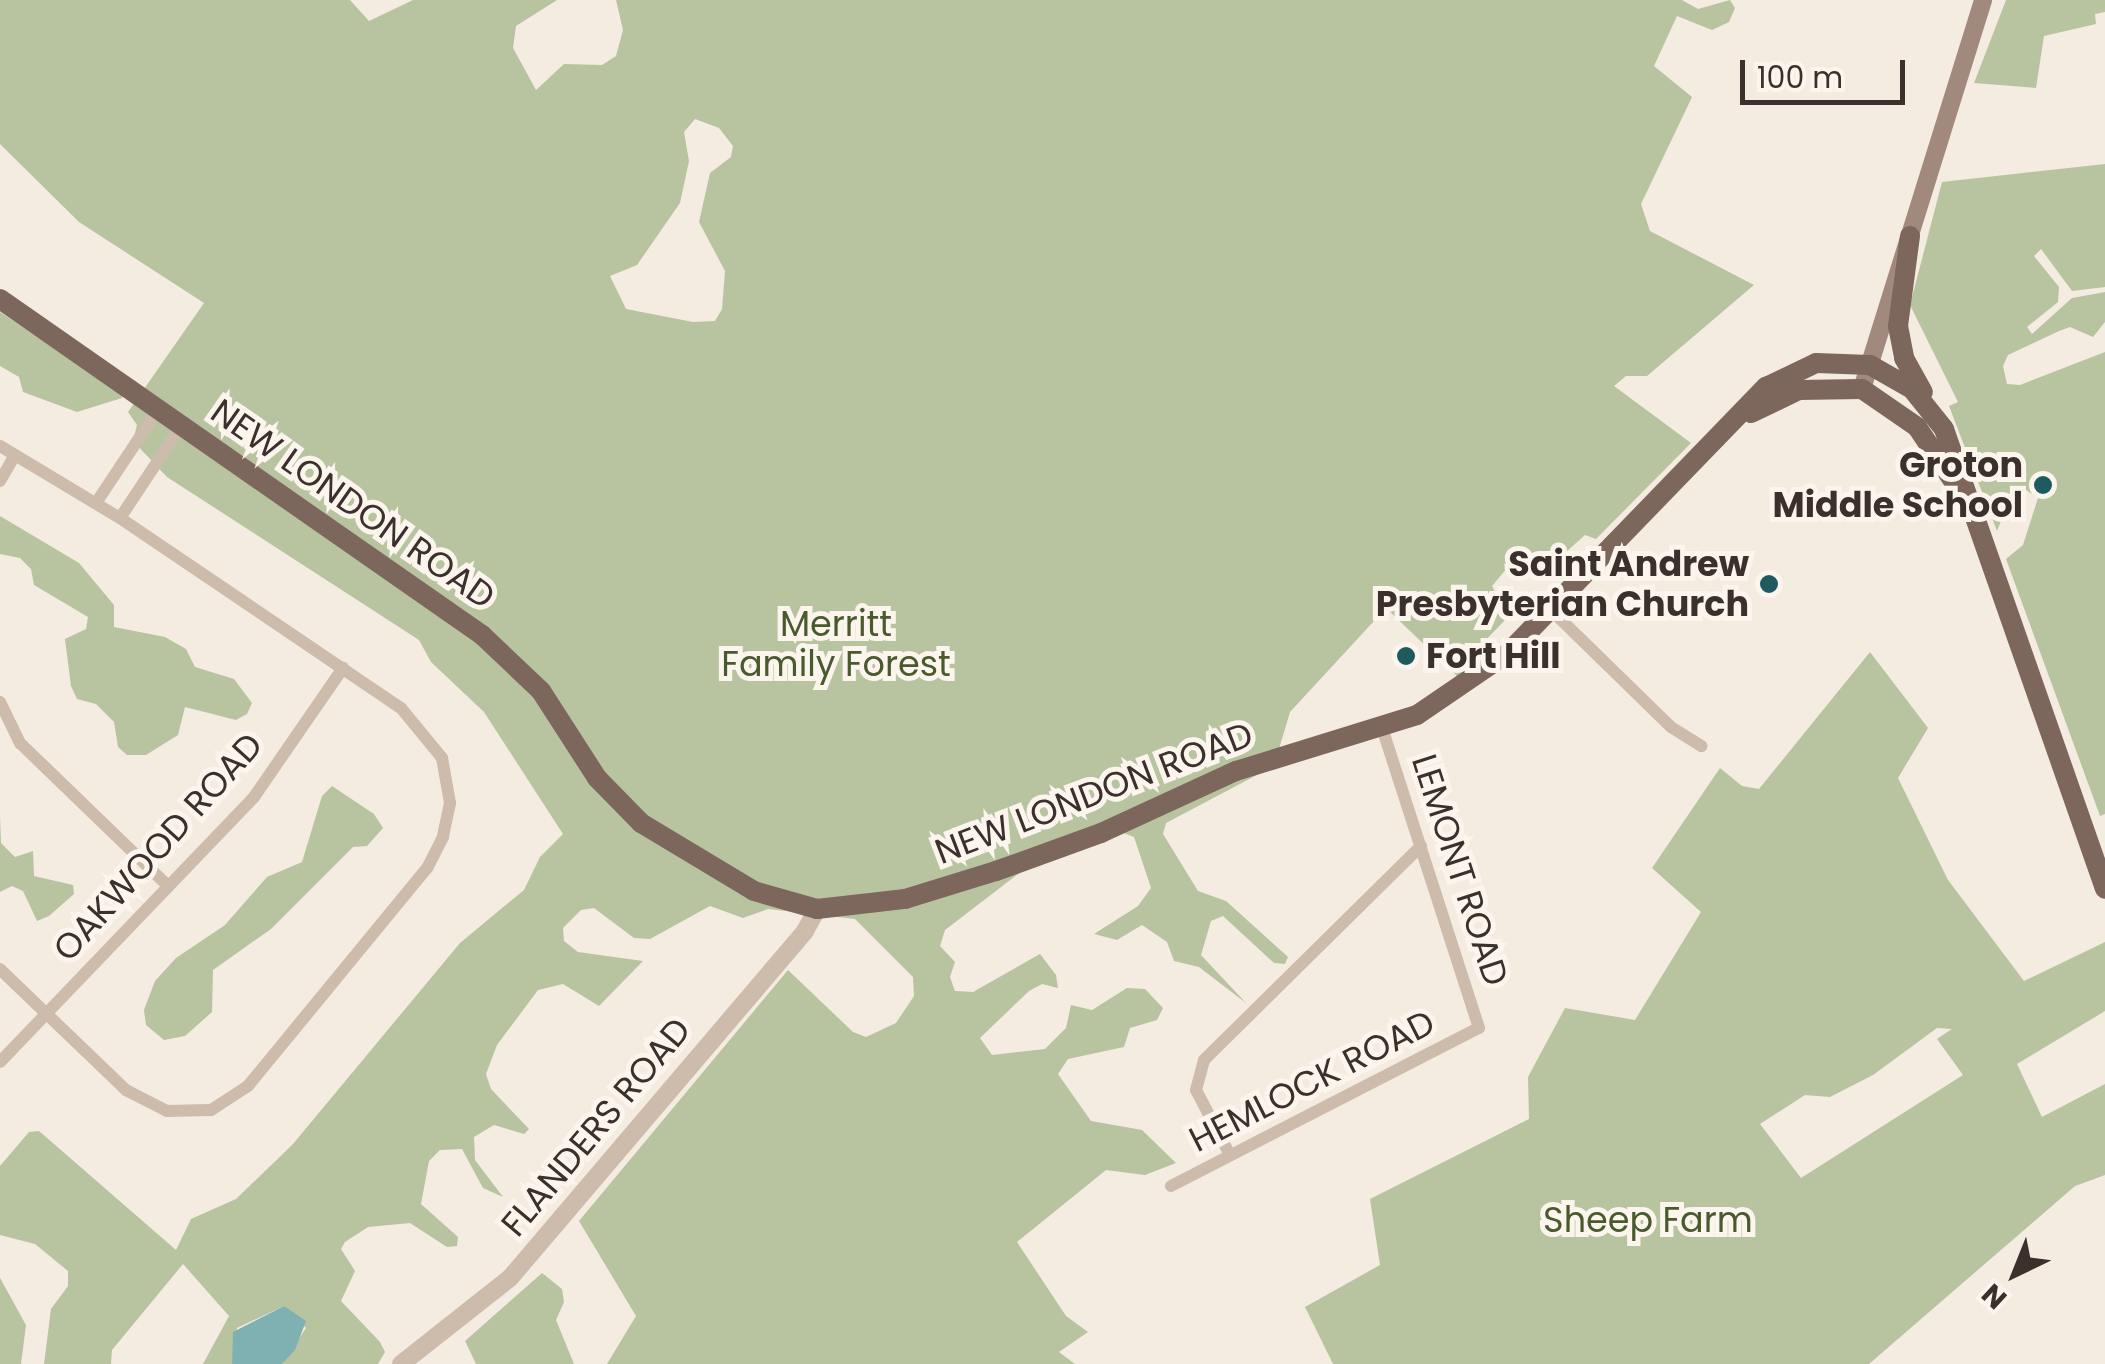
<!DOCTYPE html>
<html>
<head>
<meta charset="utf-8">
<style>
	body { margin:0 }
	#map { position:relative; width:2105px; height:1364px; overflow:hidden; background:#f4ebe1; font-family:Poppins,sans-serif }
	div>[style] { position:absolute }
	[style*='--x'] { left:calc(var(--x)*1px); top:calc(var(--y)*1px); width:calc(var(--w)*1px); rotate:calc(var(--a)*1deg) }
	.green>* { inset:0; background:#b8c4a0 }
	.water>* { inset:0; background:#7fb0b2 }
	.minor>* { height:12px; margin:-6px; padding:0 6px; transform-origin:6px; border-radius:6px; background:#cdbbac }
	.tertiary>* { height:18px; margin:-9px; padding:0 9px; transform-origin:9px; border-radius:9px; background:#cdbbac }
	.secondary>* { height:18px; margin:-9px; padding:0 9px; transform-origin:9px; border-radius:9px; background:#a18a7d }
	.primary>* { height:20px; margin:-10px; padding:0 10px; transform-origin:10px; border-radius:10px; background:#7d675c }
	.dots>* { width:28px; height:28px; translate:-50% -50%; box-sizing:border-box; border:5px solid #fbf5ee; border-radius:50% }
	span { translate:-50% -50%; white-space:nowrap; text-align:center; line-height:1.15; -webkit-text-stroke:10px #fbf5ee; paint-order:stroke }
	.poi-label { font-size:35px; color:#3b302b; font-weight:700 }
	.right { translate:-100% -50%; text-align:right }
	.left { translate:0 -50%; text-align:left }
	.street-label { font-size:35px; color:#3b302b }
	.park-label { font-size:35px; color:#4a5a2e }
	.north { position:absolute; left:1965px; top:1224px; width:100px; height:100px; -webkit-text-stroke:8px #fbf5ee; paint-order:stroke; rotate:223deg; font-size:28px; font-weight:700; line-height:40px; text-align:center; color:#3b302b }
	.north::after { content:''; display:block; margin:auto; width:35px; height:45px; background:#3b302b; clip-path:polygon(50% 0,100% 100%,50% 72%,0 100%) }
	.scale { position:absolute; left:1740px; top:60px; width:165px; height:45px; box-sizing:border-box; border:5px solid #3b302b; border-top:0; padding-left:12px; font-size:30px; line-height:35px; white-space:nowrap; color:#3b302b; -webkit-text-stroke:8px #fbf5ee; paint-order:stroke }
</style>
</head>
<body>
<div id="map">
	<div class="green">
		<div style="clip-path:polygon(evenodd,0 0,350px 0,369px 21px,413px 0,557px 0,516px 26px,513px 48px,536px 90px,564px 64px,602px 65px,616px 56px,623px 30px,616px 0,1682px 0,1698px 9px,1730px 0,1735px 8px,1729px 22px,1712px 30px,1677px 16px,1654px 66px,1692px 97px,1641px 204px,1650px 231px,1754px 285px,1647px 376px,1626px 376px,1614px 386px,1691px 443px,1596px 539px,1585px 535px,1547px 569px,1518px 555px,1492px 586px,1508px 617px,1476px 650px,1472px 664px,1457px 676px,1386px 608px,1290px 712px,1274px 766px,1166px 823px,1163px 834px,1198px 891px,1226px 901px,1288px 957px,1285px 964px,1274px 963px,1223px 916px,1211px 921px,1201px 955px,1246px 1003px,1199px 967px,1174px 961px,1167px 942px,1142px 925px,1117px 940px,1094px 934px,1138px 906px,1151px 888px,1134px 837px,1121px 832px,1022px 871px,945px 930px,940px 946px,955px 962px,950px 977px,955px 991px,973px 992px,1040px 954px,1056px 975px,1058px 988px,1042px 984px,1029px 991px,980px 1038px,992px 1055px,1045px 1049px,1066px 1028px,1071px 1005px,1092px 1010px,1127px 988px,1145px 989px,1163px 1008px,1157px 1020px,1130px 1028px,1124px 1047px,1068px 1059px,1058px 1074px,1091px 1121px,1142px 1130px,1176px 1163px,1145px 1175px,1106px 1170px,1017px 1242px,1066px 1316px,1088px 1332px,1059px 1352px,1075px 1364px,607px 1364px,636px 1316px,579px 1221px,788px 970px,853px 1032px,866px 1037px,896px 1023px,914px 996px,913px 977px,855px 919px,768px 909px,743px 918px,710px 906px,650px 939px,634px 938px,594px 908px,581px 910px,563px 928px,564px 941px,578px 952px,643px 961px,599px 1006px,563px 984px,538px 990px,497px 1045px,486px 1074px,491px 1089px,529px 1129px,524px 1134px,494px 1125px,474px 1137px,475px 1160px,503px 1197px,483px 1188px,462px 1149px,440px 1150px,429px 1161px,421px 1204px,458px 1237px,457px 1246px,447px 1247px,410px 1223px,368px 1227px,345px 1242px,341px 1249px,355px 1271px,341px 1301px,380px 1342px,385px 1352px,378px 1364px,282px 1364px,306px 1328px,284px 1306px,237px 1328px,232px 1364px,203px 1364px,229px 1316px,183px 1264px,112px 1350px,111px 1364px,44px 1364px,51px 1309px,68px 1286px,68px 1271px,35px 1244px,0 1235px,0 1166px,29px 1132px,39px 1131px,176px 1250px,191px 1219px,236px 1199px,293px 1144px,460px 943px,524px 890px,540px 857px,563px 834px,484px 712px,431px 662px,419px 640px,167px 477px,133px 441px,137px 425px,128px 412px,204px 303px,79px 222px,0 144px,0 0,695px 119px,719px 128px,733px 146px,731px 157px,710px 173px,699px 222px,725px 271px,722px 309px,715px 321px,693px 322px,626px 309px,610px 276px,637px 265px,680px 203px,689px 161px,684px 132px,695px 119px)"></div>
		<div style="clip-path:polygon(2006px 0,2105px 0,2105px 12px,2095px 14px,2096px 24px,2044px 36px,2036px 88px,1974px 83px)"></div>
		<div style="clip-path:polygon(2105px 164px,2105px 287px,2072px 291px,2041px 249px,2034px 256px,2059px 287px,2058px 302px,2027px 327px,2032px 334px,2072px 298px,2105px 292px,2105px 322px,2093px 337px,2070px 327px,2059px 331px,2008px 355px,2003px 366px,2007px 384px,2020px 385px,2105px 352px,2105px 814px,2100px 816px,2006px 559px,2023px 545px,2038px 498px,2026px 490px,2012px 494px,1997px 531px,1949px 406px,1958px 402px,1910px 305px,1942px 182px)"></div>
		<div style="clip-path:polygon(0 312px,123px 394px,122px 398px,77px 412px,23px 392px,19px 377px,0 366px)"></div>
		<div style="clip-path:polygon(0 516px,79px 563px,114px 605px,114px 627px,165px 637px,186px 649px,195px 667px,234px 679px,252px 703px,247px 714px,236px 720px,185px 707px,178px 735px,146px 755px,127px 755px,118px 747px,114px 722px,96px 704px,77px 699px,71px 686px,65px 639px,86px 629px,88px 617px,34px 585px,31px 569px,20px 558px,0 554px)"></div>
		<div style="clip-path:polygon(evenodd,1870px 652px,1928px 728px,1898px 778px,1948px 880px,2024px 981px,2105px 942px,2105px 1011px,2017px 1064px,2042px 1117px,2105px 1084px,2105px 1175px,2075px 1186px,1869px 1364px,1333px 1364px,1305px 1307px,1380px 1265px,1370px 1199px,1529px 1119px,1528px 1077px,1565px 1008px,1635px 1020px,1701px 912px,1652px 868px,1720px 768px,1742px 786px,1759px 789px,1870px 652px,1937px 1028px,1952px 1029px,1937px 1039px,1963px 1075px,1801px 1178px,1760px 1124px,1805px 1095px,1830px 1097px,1873px 1075px,1937px 1028px)"></div>
		<div style="clip-path:polygon(332px 786px,374px 814px,383px 828px,367px 846px,353px 847px,271px 929px,213px 970px,212px 1012px,185px 1036px,164px 1040px,146px 1025px,144px 1010px,155px 981px,176px 958px,225px 925px,267px 877px,302px 862px,322px 796px)"></div>
		<div style="clip-path:polygon(0 815px,1px 843px,15px 857px,33px 851px,34px 876px,73px 885px,74px 894px,49px 916px,37px 921px,23px 891px,12px 886px,0 892px)"></div>
		<div style="clip-path:polygon(542px 1273px,562px 1289px,564px 1302px,556px 1320px,574px 1364px,476px 1364px,465px 1341px)"></div>
		<div style="clip-path:polygon(0 1278px,26px 1325px,21px 1364px,0 1364px)"></div>
	</div>
	<div class="water">
		<div style="clip-path:polygon(284px 1306px,306px 1321px,295px 1350px,282px 1364px,232px 1364px,233px 1332px)"></div>
	</div>
	<div class="minor">
		<div style="--x:0;--y:446;--w:140;--a:31"></div>
		<div style="--x:120;--y:518;--w:339;--a:34.1"></div>
		<div style="--x:401;--y:708;--w:65;--a:50.6"></div>
		<div style="--x:442;--y:758;--w:46;--a:79.9"></div>
		<div style="--x:450;--y:803;--w:35;--a:102"></div>
		<div style="--x:443;--y:837;--w:35;--a:117"></div>
		<div style="--x:427;--y:868;--w:282;--a:129.4"></div>
		<div style="--x:248;--y:1086;--w:44;--a:147"></div>
		<div style="--x:211;--y:1110;--w:44;--a:178.7"></div>
		<div style="--x:167;--y:1111;--w:46;--a:-152.9"></div>
		<div style="--x:126;--y:1090;--w:175;--a:-136.2"></div>
		<div style="--x:0;--y:481;--w:30;--a:-60"></div>
		<div style="--x:96;--y:503;--w:114;--a:-56.4"></div>
		<div style="--x:120;--y:518;--w:114;--a:-56.4"></div>
		<div style="--x:1550;--y:609;--w:169;--a:44.3"></div>
		<div style="--x:1671;--y:727;--w:36;--a:32"></div>
		<div style="--x:0;--y:702;--w:46;--a:64"></div>
		<div style="--x:20;--y:743;--w:204;--a:44"></div>
		<div style="--x:0;--y:1062;--w:367;--a:-46.2"></div>
		<div style="--x:254;--y:797;--w:157;--a:-55.4"></div>
		<div style="--x:1230;--y:1155;--w:73;--a:-117.6"></div>
		<div style="--x:1196;--y:1090;--w:31;--a:-75"></div>
		<div style="--x:1204;--y:1060;--w:305;--a:-44.6"></div>
		<div style="--x:1171;--y:1186;--w:346;--a:-27.2"></div>
		<div style="--x:1479;--y:1028;--w:313;--a:-107.9"></div>
	</div>
	<div class="tertiary">
		<div style="--x:401;--y:1364;--w:139;--a:-38.3"></div>
		<div style="--x:510;--y:1278;--w:455;--a:-49.6"></div>
		<div style="--x:805;--y:931;--w:25;--a:-61"></div>
	</div>
	<div class="secondary">
		<div style="--x:1862;--y:389;--w:407;--a:-72.7"></div>
	</div>
	<div class="primary">
		<div style="--x:1910;--y:236;--w:91;--a:97.6"></div>
		<div style="--x:1898;--y:326;--w:33;--a:79"></div>
		<div style="--x:1904;--y:358;--w:39;--a:61"></div>
		<div style="--x:0;--y:299;--w:588;--a:34.88"></div>
		<div style="--x:482;--y:635;--w:81;--a:43.5"></div>
		<div style="--x:541;--y:691;--w:103;--a:57.2"></div>
		<div style="--x:597;--y:778;--w:63;--a:45.6"></div>
		<div style="--x:641;--y:823;--w:132;--a:31"></div>
		<div style="--x:754;--y:891;--w:66;--a:15.9"></div>
		<div style="--x:817;--y:909;--w:89;--a:-6.5"></div>
		<div style="--x:905;--y:899;--w:95;--a:-17.1"></div>
		<div style="--x:996;--y:871;--w:112;--a:-19.9"></div>
		<div style="--x:1101;--y:833;--w:149;--a:-24.7"></div>
		<div style="--x:1236;--y:771;--w:189;--a:-17.2"></div>
		<div style="--x:1417;--y:715;--w:110;--a:-34.3"></div>
		<div style="--x:1508;--y:653;--w:371;--a:-45.9"></div>
		<div style="--x:1766;--y:387;--w:55;--a:-25.6"></div>
		<div style="--x:1816;--y:363;--w:54;--a:2.1"></div>
		<div style="--x:1870;--y:365;--w:48;--a:29.7"></div>
		<div style="--x:1912;--y:389;--w:51;--a:51.3"></div>
		<div style="--x:1944;--y:429;--w:487;--a:70.7"></div>
		<div style="--x:1751;--y:413;--w:53;--a:-25.6"></div>
		<div style="--x:1799;--y:390;--w:63;--a:-0.9"></div>
		<div style="--x:1862;--y:389;--w:67;--a:34.6"></div>
		<div style="--x:1917;--y:427;--w:70;--a:56.1"></div>
	</div>
	<div class="dots">
		<div style="left:2043px;top:485px;background:#1f5a5e"></div>
		<div style="left:1769px;top:584px;background:#1f5a5e"></div>
		<div style="left:1406px;top:656px;background:#1f5a5e"></div>
	</div>
	<div class="poi-label">
		<span class="right" style="left:2023px;top:485px">Groton<br>Middle School</span>
		<span class="right" style="left:1749px;top:584px">Saint Andrew<br>Presbyterian Church</span>
		<span class="left" style="left:1426px;top:656px">Fort Hill</span>
	</div>
	<div class="street-label">
		<span style="left:353px;top:504px;rotate:35deg">NEW LONDON ROAD</span>
		<span style="left:1094px;top:793px;rotate:-21deg">NEW LONDON ROAD</span>
		<span style="left:158px;top:847px;rotate:-48deg">OAKWOOD ROAD</span>
		<span style="left:1460px;top:870px;rotate:72deg">LEMONT ROAD</span>
		<span style="left:1312px;top:1081px;rotate:-27deg">HEMLOCK ROAD</span>
		<span style="left:596px;top:1127px;rotate:-50deg">FLANDERS ROAD</span>
	</div>
	<div class="park-label">
		<span style="left:836px;top:644px">Merritt<br>Family Forest</span>
		<span style="left:1648px;top:1220px">Sheep Farm</span>
	</div>
	<div class="north">N</div>
	<div class="scale">100 m</div>
</div>
</body>
</html>
